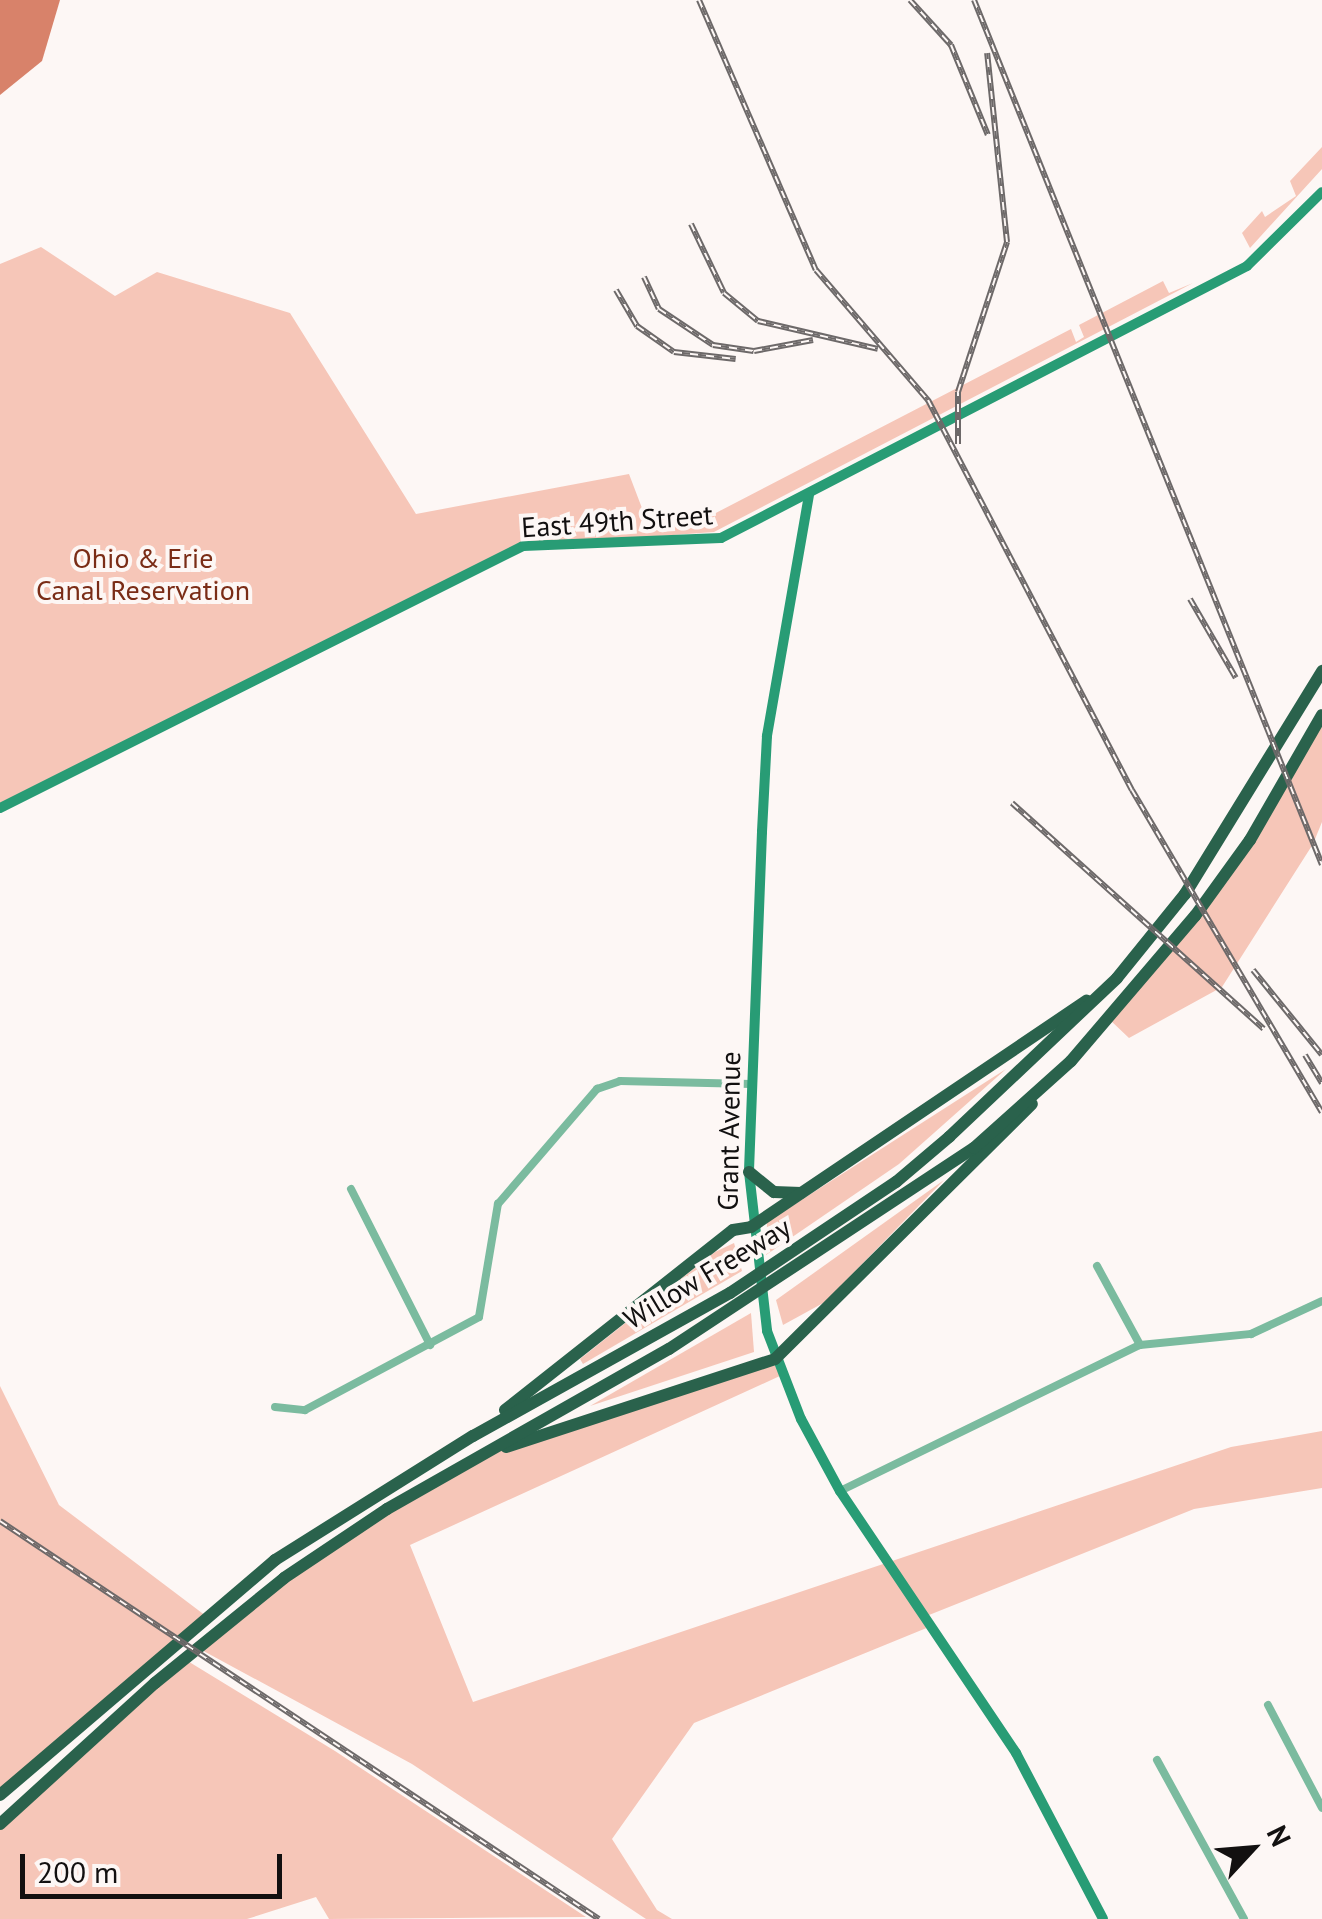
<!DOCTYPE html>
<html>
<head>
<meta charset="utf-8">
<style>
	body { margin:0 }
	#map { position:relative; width:1322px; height:1919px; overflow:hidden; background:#fdf7f5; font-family:"PT Sans",sans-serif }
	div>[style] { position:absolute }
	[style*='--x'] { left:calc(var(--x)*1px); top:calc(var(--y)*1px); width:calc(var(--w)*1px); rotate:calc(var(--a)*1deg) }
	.green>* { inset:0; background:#f6c6b8 }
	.water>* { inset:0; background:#d8826a }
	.street>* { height:8px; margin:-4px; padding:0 4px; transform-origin:4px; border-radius:4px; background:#7bbb9f }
	.secondary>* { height:10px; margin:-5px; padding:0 5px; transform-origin:5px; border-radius:5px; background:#289c75 }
	.highway>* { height:12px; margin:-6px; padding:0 6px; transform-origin:6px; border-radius:6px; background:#2a624c }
	.rail>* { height:6px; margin-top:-3px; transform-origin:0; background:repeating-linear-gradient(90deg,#fdf7f5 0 8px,#6d6969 0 16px); box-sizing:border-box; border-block:2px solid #6d6969 }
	span { translate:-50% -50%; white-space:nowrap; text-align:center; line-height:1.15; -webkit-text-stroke:8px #fdf7f5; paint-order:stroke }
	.street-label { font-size:28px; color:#121010 }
	.park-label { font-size:28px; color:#7a2c16 }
	.north { position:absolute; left:1202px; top:1799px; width:100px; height:100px; -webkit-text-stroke:8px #fdf7f5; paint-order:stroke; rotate:64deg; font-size:28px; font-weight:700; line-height:40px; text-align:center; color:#121010 }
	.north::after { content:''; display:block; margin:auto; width:35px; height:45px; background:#121010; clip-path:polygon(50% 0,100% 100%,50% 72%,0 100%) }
	.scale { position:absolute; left:20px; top:1854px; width:262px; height:45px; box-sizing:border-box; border:5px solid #121010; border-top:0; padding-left:12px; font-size:30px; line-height:35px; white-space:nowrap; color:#121010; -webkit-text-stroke:8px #fdf7f5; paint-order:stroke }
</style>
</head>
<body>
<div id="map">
	<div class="green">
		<div style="clip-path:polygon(1322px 147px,1322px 169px,1250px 248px,1242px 233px,1262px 211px,1265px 217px,1296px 196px,1290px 181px)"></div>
		<div style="clip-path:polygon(41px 247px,115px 296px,157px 272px,290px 313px,416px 514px,629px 474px,645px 516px,710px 516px,1071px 329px,1076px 342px,1084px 337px,1079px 325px,1163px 281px,1169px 293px,1193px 283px,714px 532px,523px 546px,0 808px,0 264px)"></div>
		<div style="clip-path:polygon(1322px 715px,1322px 822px,1313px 844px,1222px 987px,1129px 1038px,1109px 1019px,1195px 916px)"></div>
		<div style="clip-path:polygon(1006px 1069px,899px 1164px,766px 1255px,767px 1222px)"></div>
		<div style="clip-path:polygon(944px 1180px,825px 1302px,783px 1325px,776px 1300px)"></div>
		<div style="clip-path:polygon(734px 1243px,742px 1271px,583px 1364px,580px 1359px,715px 1252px)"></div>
		<div style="clip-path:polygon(751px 1313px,754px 1352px,590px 1406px)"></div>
		<div style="clip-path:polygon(775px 1359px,782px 1375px,410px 1545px,473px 1702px,1231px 1447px,1322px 1431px,1322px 1488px,1194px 1509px,924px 1617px,929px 1627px,694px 1723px,612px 1839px,657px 1910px,672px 1919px,646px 1919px,412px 1764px,198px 1648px,284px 1578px,471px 1460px)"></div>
		<div style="clip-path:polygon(0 1386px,59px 1505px,206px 1616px,0 1795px)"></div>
		<div style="clip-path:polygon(186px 1660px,335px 1751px,586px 1917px,329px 1919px,316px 1897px,247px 1919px,0 1919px,0 1824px)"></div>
	</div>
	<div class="water">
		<div style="clip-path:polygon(0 0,60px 0,42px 61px,0 95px)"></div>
	</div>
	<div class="street">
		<div style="--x:351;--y:1189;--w:175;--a:63.1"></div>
		<div style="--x:1097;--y:1266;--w:90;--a:61.4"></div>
		<div style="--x:1140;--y:1345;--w:112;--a:-5.7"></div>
		<div style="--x:1251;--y:1334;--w:78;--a:-24.9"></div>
		<div style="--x:275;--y:1407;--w:30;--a:6"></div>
		<div style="--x:305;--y:1410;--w:197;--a:-28.1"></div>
		<div style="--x:479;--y:1317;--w:115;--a:-80.5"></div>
		<div style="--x:498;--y:1204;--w:152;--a:-49.3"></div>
		<div style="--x:597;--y:1089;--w:24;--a:-19"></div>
		<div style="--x:620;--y:1081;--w:131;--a:1.3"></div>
		<div style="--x:840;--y:1491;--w:334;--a:-26"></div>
		<div style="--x:1268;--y:1705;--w:116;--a:62.3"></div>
		<div style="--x:1157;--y:1760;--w:181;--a:61.3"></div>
	</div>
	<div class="secondary">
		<div style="--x:809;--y:495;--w:245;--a:99.9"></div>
		<div style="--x:767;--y:736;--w:96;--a:93"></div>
		<div style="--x:762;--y:832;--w:340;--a:92.2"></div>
		<div style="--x:749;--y:1172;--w:160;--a:83.5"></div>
		<div style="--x:767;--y:1331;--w:94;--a:68.9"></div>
		<div style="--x:801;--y:1419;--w:82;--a:61.6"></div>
		<div style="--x:840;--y:1491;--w:316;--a:56.1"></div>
		<div style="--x:1016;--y:1753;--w:187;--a:62.3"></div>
		<div style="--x:0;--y:808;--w:585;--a:-26.61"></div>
		<div style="--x:523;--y:546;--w:198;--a:-2.3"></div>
		<div style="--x:721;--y:538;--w:592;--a:-27.34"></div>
		<div style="--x:1247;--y:266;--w:105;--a:-44.6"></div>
	</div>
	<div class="highway">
		<div style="--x:749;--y:1172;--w:32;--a:39"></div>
		<div style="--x:774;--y:1192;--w:27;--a:2"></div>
		<div style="--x:505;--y:1410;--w:290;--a:-38.3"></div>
		<div style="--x:733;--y:1230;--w:18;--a:-9"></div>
		<div style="--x:751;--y:1227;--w:405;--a:-34"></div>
		<div style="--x:506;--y:1447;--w:283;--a:-18.1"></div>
		<div style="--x:775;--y:1359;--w:362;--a:-44.8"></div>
		<div style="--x:0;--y:1795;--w:362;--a:-40.5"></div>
		<div style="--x:275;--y:1560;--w:234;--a:-32.1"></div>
		<div style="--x:473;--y:1436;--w:294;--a:-29.1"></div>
		<div style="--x:730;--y:1293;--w:200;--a:-33.8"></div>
		<div style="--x:896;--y:1182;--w:70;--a:-40.3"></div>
		<div style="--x:949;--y:1137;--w:231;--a:-43.4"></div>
		<div style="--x:1117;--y:978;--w:108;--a:-51"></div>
		<div style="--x:1185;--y:894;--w:262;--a:-58.4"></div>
		<div style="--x:0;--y:1824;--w:210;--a:-42.3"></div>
		<div style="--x:155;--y:1683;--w:166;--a:-39.1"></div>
		<div style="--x:284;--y:1578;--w:124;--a:-33.8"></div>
		<div style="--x:387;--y:1509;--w:324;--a:-29.6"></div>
		<div style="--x:669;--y:1349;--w:365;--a:-33.4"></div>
		<div style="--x:974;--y:1148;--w:130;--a:-41.9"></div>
		<div style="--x:1071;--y:1061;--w:191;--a:-49.5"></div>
		<div style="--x:1195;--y:916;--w:94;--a:-54.1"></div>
		<div style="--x:1250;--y:840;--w:144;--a:-60.1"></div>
	</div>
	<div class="rail">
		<div style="--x:699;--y:0;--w:294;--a:66.6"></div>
		<div style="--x:816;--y:270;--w:172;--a:49.3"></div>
		<div style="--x:928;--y:400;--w:440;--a:62.4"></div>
		<div style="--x:1132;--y:790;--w:374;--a:59.5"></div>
		<div style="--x:910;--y:0;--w:61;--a:47.7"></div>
		<div style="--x:951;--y:45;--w:97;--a:67.7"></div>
		<div style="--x:974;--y:0;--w:932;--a:68.08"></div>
		<div style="--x:691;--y:224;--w:76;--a:64.4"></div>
		<div style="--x:724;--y:293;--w:44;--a:39.5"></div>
		<div style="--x:758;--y:321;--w:123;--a:13.1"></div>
		<div style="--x:644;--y:277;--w:35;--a:65"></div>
		<div style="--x:659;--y:309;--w:65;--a:33.7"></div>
		<div style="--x:713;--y:345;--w:41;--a:8.3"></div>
		<div style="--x:754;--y:351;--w:60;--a:-10.6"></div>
		<div style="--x:616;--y:290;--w:42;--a:59.7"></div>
		<div style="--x:637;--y:326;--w:45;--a:35.1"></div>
		<div style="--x:674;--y:352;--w:62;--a:6.4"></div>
		<div style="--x:958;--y:444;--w:52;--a:-90"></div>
		<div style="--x:958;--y:392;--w:158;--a:-71.9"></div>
		<div style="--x:1007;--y:242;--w:190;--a:-96"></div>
		<div style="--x:1190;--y:599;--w:91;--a:59.8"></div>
		<div style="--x:1012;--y:803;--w:338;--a:41.9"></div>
		<div style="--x:1253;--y:970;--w:109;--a:50.9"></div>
		<div style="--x:1305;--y:1055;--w:33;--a:59"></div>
		<div style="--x:0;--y:1521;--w:719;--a:33.6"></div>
	</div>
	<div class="street-label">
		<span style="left:617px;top:521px;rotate:-4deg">East 49th Street</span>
		<span style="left:729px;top:1131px;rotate:-89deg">Grant Avenue</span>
		<span style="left:707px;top:1273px;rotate:-31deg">Willow Freeway</span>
	</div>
	<div class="park-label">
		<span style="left:143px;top:574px">Ohio &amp; Erie<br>Canal Reservation</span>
	</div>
	<div class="north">N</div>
	<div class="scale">200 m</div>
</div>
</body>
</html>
